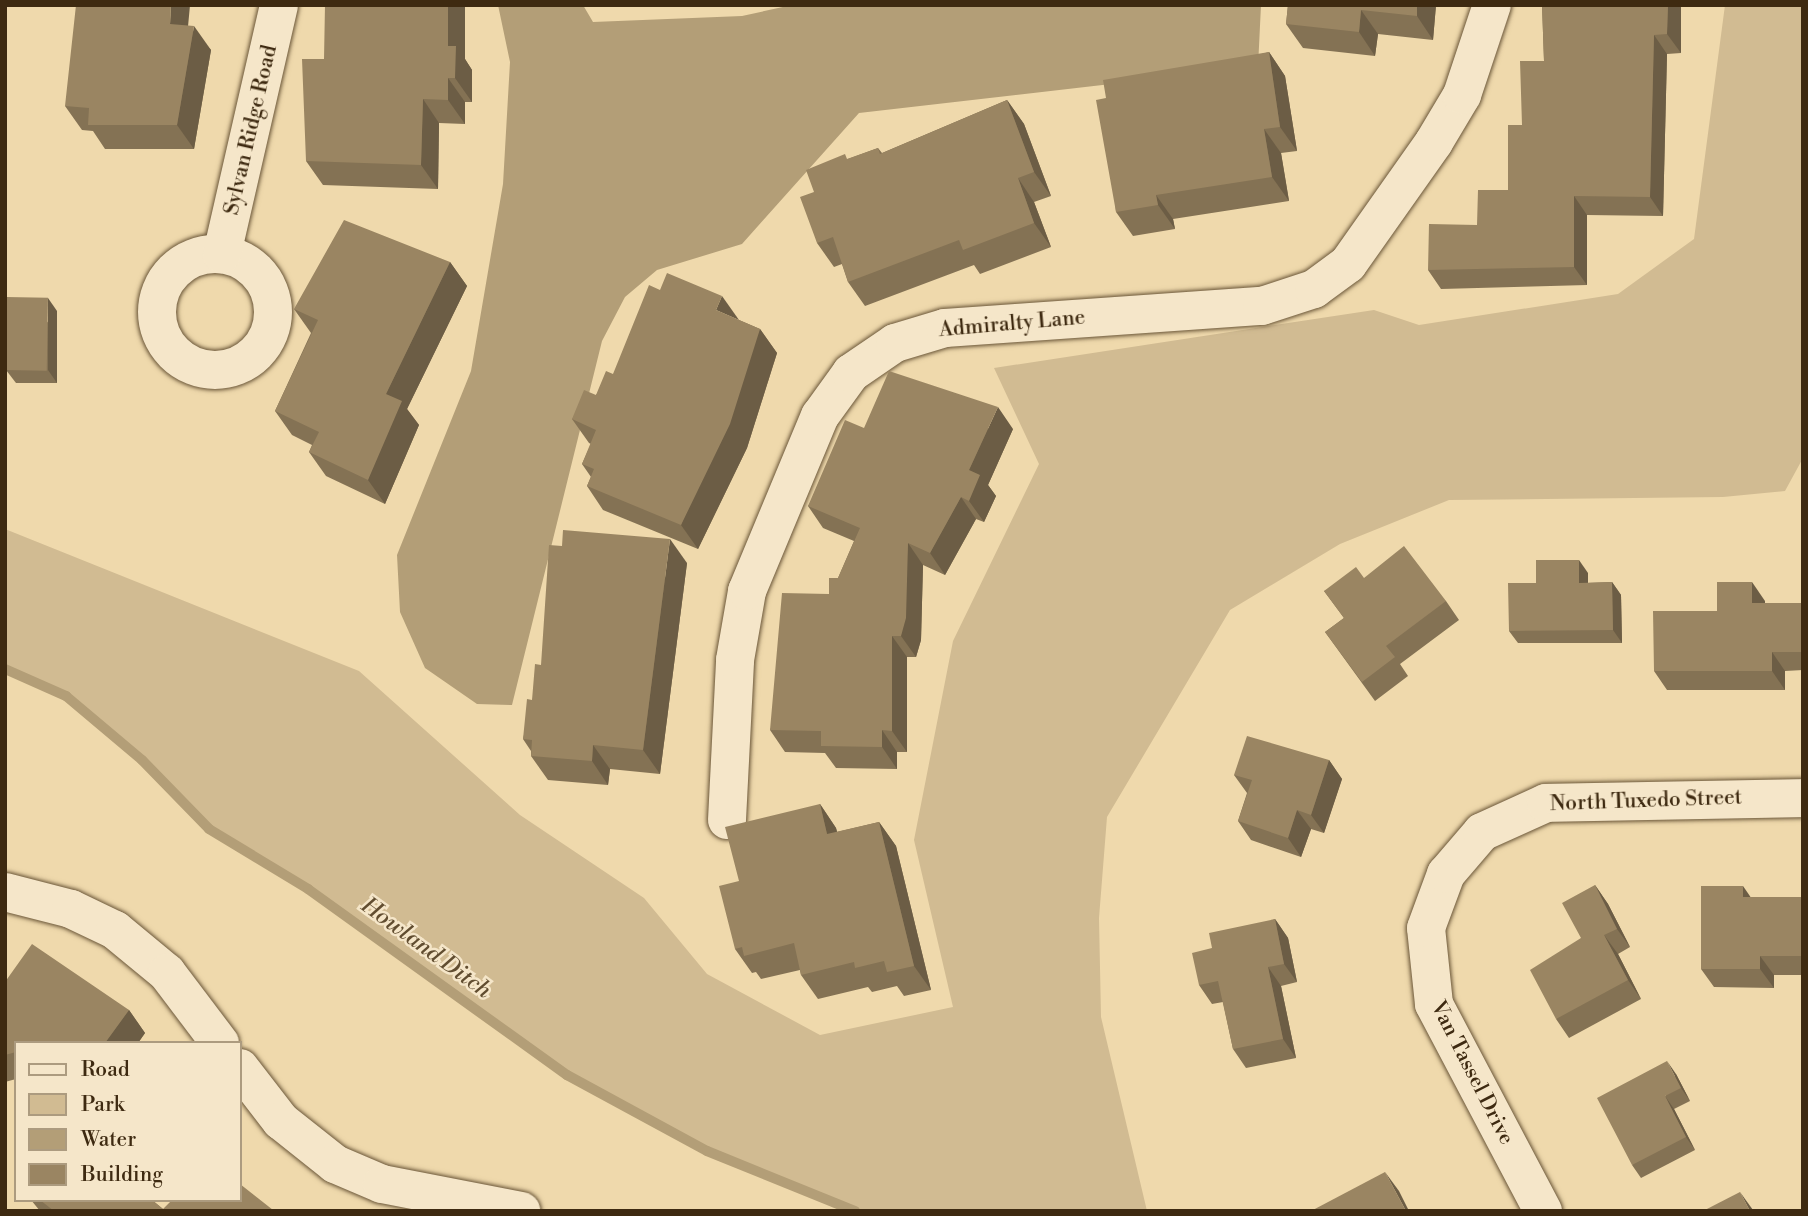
<!DOCTYPE html>
<html>
<head>
<meta charset="utf-8">
<style>
	body { margin:0 }
	#map { position:relative; width:1808px; height:1216px; overflow:hidden; background:#efd9ac; font-family:"Libre Bodoni",serif }
	div>[style] { position:absolute }
	[style*='--x'] { left:calc(var(--x)*1px); top:calc(var(--y)*1px); width:calc(var(--w)*1px); rotate:calc(var(--a)*1deg) }
	.green>* { inset:0; background:#d1bb92 }
	.water>* { inset:0; background:#b39e77 }
	.stream>* { height:10px; margin:-5px; padding:0 5px; transform-origin:5px; border-radius:5px; background:#b39e77 }
	.roads { filter:drop-shadow(0 0 2px #6a5638) drop-shadow(0 0 2px #6a5638) }
	.minor>* { height:38px; margin:-19px; padding:0 19px; transform-origin:19px; border-radius:19px; background:#f5e6c9 }
	.minor>.ring { margin:-19px; padding:0; box-sizing:content-box; background:none; border:38px solid #f5e6c9; border-radius:50% }
	.wall>* { inset:0; background:#847254 }
	.shaded-wall>* { inset:0; background:#6c5d45 }
	.building>* { inset:0; background:#9a8562; transform-origin:0 0 }
	span { translate:-50% -50%; white-space:nowrap; text-align:center; line-height:1.15; -webkit-text-stroke:5px #f5e6c9; paint-order:stroke }
	.street-label { font-size:21px; color:#3e2a11 }
	.water-label { font-size:23px; color:#614d30; font-style:italic }
	.frame { position:absolute; inset:0; border:7px solid #3e2a11; pointer-events:none }
	.legend { position:absolute; left:14px; top:1041px; width:228px; height:161px; box-sizing:border-box; background:#f5e6c9; border:2px solid #ac9b7f; margin:0; padding:9px 12px; list-style:none; font-size:21px; color:#3e2a11 }
	.legend li { display:flex; align-items:center; gap:14px; height:35px }
	.legend b { width:35px; border:2px solid #ac9b7f }
</style>
</head>
<body>
<div id="map">
	<div class="green">
		<div style="clip-path:polygon(1725px 5px,1803px 5px,1803px 458px,1785px 491px,1723px 497px,1449px 500px,1340px 544px,1230px 610px,1107px 817px,1099px 918px,1101px 1017px,1147px 1211px,855px 1211px,707px 1151px,567px 1075px,308px 889px,209px 829px,142px 760px,66px 696px,5px 669px,5px 529px,359px 671px,520px 815px,644px 898px,707px 974px,820px 1035px,953px 1007px,914px 840px,953px 641px,1039px 464px,994px 368px,1374px 310px,1419px 325px,1618px 294px,1694px 239px)"></div>
	</div>
	<div class="water">
		<div style="clip-path:polygon(498px 5px,583px 5px,593px 22px,742px 16px,792px 5px,1261px 5px,1258px 67px,859px 113px,742px 244px,657px 270px,625px 297px,602px 341px,512px 705px,477px 704px,425px 668px,400px 612px,397px 555px,471px 371px,503px 184px,510px 62px)"></div>
	</div>
	<div class="stream">
		<div style="--x:5;--y:669;--w:67;--a:23.9"></div>
		<div style="--x:66;--y:696;--w:99;--a:40.1"></div>
		<div style="--x:142;--y:760;--w:96;--a:45.8"></div>
		<div style="--x:209;--y:829;--w:116;--a:31.2"></div>
		<div style="--x:308;--y:889;--w:319;--a:35.7"></div>
		<div style="--x:567;--y:1075;--w:159;--a:28.5"></div>
		<div style="--x:707;--y:1151;--w:160;--a:22.1"></div>
	</div>
	<div class="roads">
		<div class="minor">
			<div class="ring" style="left:157px;top:254px;width:78px;height:78px"></div>
			<div style="--x:222;--y:254;--w:255;--a:-77.1"></div>
			<div style="--x:727;--y:820;--w:160;--a:-87.1"></div>
			<div style="--x:735;--y:660;--w:70;--a:-80.1"></div>
			<div style="--x:747;--y:591;--w:190;--a:-67.4"></div>
			<div style="--x:820;--y:416;--w:53;--a:-54.2"></div>
			<div style="--x:851;--y:373;--w:53;--a:-34.3"></div>
			<div style="--x:895;--y:343;--w:52;--a:-16.7"></div>
			<div style="--x:945;--y:328;--w:318;--a:-4"></div>
			<div style="--x:1262;--y:306;--w:55;--a:-18.1"></div>
			<div style="--x:1314;--y:289;--w:42;--a:-36.3"></div>
			<div style="--x:1348;--y:264;--w:149;--a:-54.8"></div>
			<div style="--x:1434;--y:142;--w:55;--a:-59.2"></div>
			<div style="--x:1462;--y:95;--w:95;--a:-71.6"></div>
			<div style="--x:5;--y:892;--w:68;--a:14.4"></div>
			<div style="--x:71;--y:909;--w:49;--a:25.5"></div>
			<div style="--x:115;--y:930;--w:67;--a:39.6"></div>
			<div style="--x:167;--y:973;--w:88;--a:52.9"></div>
			<div style="--x:240;--y:1068;--w:67;--a:52.3"></div>
			<div style="--x:281;--y:1121;--w:69;--a:38.5"></div>
			<div style="--x:335;--y:1164;--w:51;--a:23.1"></div>
			<div style="--x:382;--y:1184;--w:142;--a:11"></div>
			<div style="--x:1543;--y:1211;--w:234;--a:-117.8"></div>
			<div style="--x:1434;--y:1004;--w:76;--a:-96"></div>
			<div style="--x:1426;--y:928;--w:58;--a:-69.7"></div>
			<div style="--x:1446;--y:874;--w:55;--a:-49.4"></div>
			<div style="--x:1482;--y:832;--w:70;--a:-24.4"></div>
			<div style="--x:1546;--y:803;--w:257;--a:-1.1"></div>
		</div>
	</div>
	<div class="wall">
		<div style="clip-path:polygon(465px 5px,465px 59px,472px 70px,472px 102px,465px 102px,465px 124px,439px 123px,438px 189px,323px 185px,306px 161px,324px 59px)"></div>
		<div style="clip-path:polygon(1288px 5px,1436px 5px,1433px 40px,1378px 34px,1375px 56px,1303px 48px,1286px 24px)"></div>
		<div style="clip-path:polygon(1542px 5px,1681px 5px,1681px 53px,1667px 54px,1663px 216px,1587px 215px,1587px 285px,1441px 289px,1428px 270px,1477px 225px,1508px 190px,1522px 125px,1544px 61px)"></div>
		<div style="clip-path:polygon(188px 26px,211px 50px,194px 149px,105px 149px,93px 131px,82px 130px,65px 106px)"></div>
		<div style="clip-path:polygon(1269px 52px,1285px 76px,1297px 151px,1281px 153px,1289px 201px,1173px 219px,1175px 229px,1133px 236px,1116px 212px,1106px 98px)"></div>
		<div style="clip-path:polygon(1007px 100px,1024px 124px,1051px 196px,1034px 202px,1051px 247px,980px 274px,974px 265px,865px 306px,848px 282px,842px 264px,834px 267px,817px 243px,814px 192px,848px 159px,878px 148px,882px 153px)"></div>
		<div style="clip-path:polygon(450px 262px,467px 286px,407px 409px,419px 425px,385px 504px,326px 476px,309px 452px,312px 445px,292px 435px,275px 411px,311px 333px,294px 309px)"></div>
		<div style="clip-path:polygon(57px 311px,57px 383px,16px 383px,6px 370px)"></div>
		<div style="clip-path:polygon(739px 320px,760px 329px,777px 353px,747px 448px,698px 549px,603px 510px,587px 486px,591px 477px,582px 464px,591px 444px,589px 443px,572px 419px,596px 395px,613px 374px)"></div>
		<div style="clip-path:polygon(864px 428px,1013px 429px,988px 485px,996px 496px,984px 522px,976px 519px,945px 575px,923px 565px,921px 640px,916px 657px,907px 657px,907px 752px,897px 752px,897px 769px,836px 768px,825px 753px,785px 752px,770px 730px,829px 594px,838px 578px,854px 541px,823px 528px,808px 506px)"></div>
		<div style="clip-path:polygon(687px 563px,660px 774px,610px 769px,608px 785px,548px 780px,531px 756px,531px 751px,523px 739px,541px 665px)"></div>
		<div style="clip-path:polygon(1588px 573px,1588px 583px,1612px 582px,1621px 595px,1622px 643px,1518px 643px,1509px 631px,1536px 583px)"></div>
		<div style="clip-path:polygon(1364px 578px,1446px 601px,1459px 620px,1400px 664px,1408px 676px,1375px 701px,1325px 632px,1344px 618px,1324px 591px)"></div>
		<div style="clip-path:polygon(1765px 601px,1765px 603px,1803px 603px,1803px 670px,1785px 671px,1785px 690px,1667px 690px,1654px 671px,1717px 611px)"></div>
		<div style="clip-path:polygon(1329px 760px,1342px 779px,1324px 833px,1311px 829px,1301px 857px,1251px 840px,1238px 821px,1247px 793px,1234px 775px)"></div>
		<div style="clip-path:polygon(820px 804px,836px 828px,837px 832px,879px 822px,896px 846px,931px 990px,904px 996px,897px 986px,872px 992px,868px 987px,818px 999px,801px 975px,800px 970px,761px 979px,756px 972px,752px 973px,735px 949px,739px 881px)"></div>
		<div style="clip-path:polygon(1595px 885px,1608px 904px,1630px 947px,1618px 954px,1641px 999px,1569px 1038px,1556px 1019px,1581px 938px)"></div>
		<div style="clip-path:polygon(1751px 897px,1803px 897px,1803px 975px,1774px 975px,1774px 988px,1714px 987px,1701px 969px)"></div>
		<div style="clip-path:polygon(1275px 919px,1288px 938px,1297px 982px,1281px 986px,1296px 1058px,1246px 1068px,1233px 1049px,1223px 1002px,1212px 1004px,1199px 985px,1212px 948px)"></div>
		<div style="clip-path:polygon(5px 982px,129px 1010px,145px 1033px,138px 1043px,16px 1043px,16px 1079px,5px 1082px)"></div>
		<div style="clip-path:polygon(1676px 1074px,1690px 1101px,1674px 1109px,1695px 1150px,1641px 1178px,1632px 1165px)"></div>
		<div style="clip-path:polygon(31px 1200px,152px 1200px,163px 1209px,273px 1210px,277px 1211px,40px 1211px)"></div>
	</div>
	<div class="shaded-wall">
		<div style="clip-path:polygon(171px 5px,190px 5px,186px 48px,170px 24px)"></div>
		<div style="clip-path:polygon(448px 5px,465px 5px,465px 59px,472px 70px,472px 102px,455px 78px,448px 46px)"></div>
		<div style="clip-path:polygon(1417px 5px,1436px 5px,1433px 40px,1417px 16px)"></div>
		<div style="clip-path:polygon(1668px 5px,1681px 5px,1681px 53px,1667px 34px)"></div>
		<div style="clip-path:polygon(1361px 10px,1378px 34px,1375px 56px,1359px 32px)"></div>
		<div style="clip-path:polygon(194px 26px,211px 50px,194px 149px,177px 125px)"></div>
		<div style="clip-path:polygon(1654px 35px,1667px 54px,1663px 216px,1650px 197px)"></div>
		<div style="clip-path:polygon(1269px 52px,1285px 76px,1297px 151px,1280px 127px)"></div>
		<div style="clip-path:polygon(448px 78px,465px 102px,465px 124px,448px 100px)"></div>
		<div style="clip-path:polygon(423px 99px,439px 123px,438px 189px,421px 165px)"></div>
		<div style="clip-path:polygon(1007px 100px,1024px 124px,1051px 196px,1034px 172px)"></div>
		<div style="clip-path:polygon(1264px 129px,1281px 153px,1289px 201px,1272px 177px)"></div>
		<div style="clip-path:polygon(1018px 178px,1034px 202px,1051px 247px,1034px 223px)"></div>
		<div style="clip-path:polygon(1156px 195px,1173px 219px,1175px 229px,1158px 205px)"></div>
		<div style="clip-path:polygon(1574px 196px,1587px 215px,1587px 285px,1574px 267px)"></div>
		<div style="clip-path:polygon(450px 262px,467px 286px,407px 409px,419px 425px,385px 504px,368px 480px,386px 394px)"></div>
		<div style="clip-path:polygon(722px 296px,739px 320px,716px 310px)"></div>
		<div style="clip-path:polygon(48px 298px,57px 311px,57px 383px,48px 370px)"></div>
		<div style="clip-path:polygon(760px 329px,777px 353px,747px 448px,698px 549px,681px 525px)"></div>
		<div style="clip-path:polygon(998px 407px,1013px 429px,988px 485px,996px 496px,984px 522px,969px 501px,969px 470px)"></div>
		<div style="clip-path:polygon(961px 497px,976px 519px,945px 575px,930px 553px)"></div>
		<div style="clip-path:polygon(670px 539px,687px 563px,660px 774px,643px 750px)"></div>
		<div style="clip-path:polygon(908px 543px,923px 565px,921px 640px,916px 657px,901px 636px)"></div>
		<div style="clip-path:polygon(1579px 560px,1588px 573px,1588px 596px,1579px 583px)"></div>
		<div style="clip-path:polygon(1612px 582px,1621px 595px,1622px 643px,1613px 630px)"></div>
		<div style="clip-path:polygon(1752px 582px,1765px 601px,1765px 621px,1752px 603px)"></div>
		<div style="clip-path:polygon(892px 636px,907px 657px,907px 752px,892px 731px)"></div>
		<div style="clip-path:polygon(1772px 652px,1785px 671px,1785px 690px,1772px 671px)"></div>
		<div style="clip-path:polygon(882px 730px,897px 752px,897px 769px,882px 747px)"></div>
		<div style="clip-path:polygon(593px 745px,610px 769px,608px 785px,592px 761px)"></div>
		<div style="clip-path:polygon(1329px 760px,1342px 779px,1324px 833px,1311px 815px)"></div>
		<div style="clip-path:polygon(820px 804px,836px 828px,844px 858px,827px 834px)"></div>
		<div style="clip-path:polygon(1297px 810px,1311px 829px,1301px 857px,1288px 838px)"></div>
		<div style="clip-path:polygon(879px 822px,896px 846px,931px 990px,914px 966px)"></div>
		<div style="clip-path:polygon(1595px 885px,1608px 904px,1630px 947px,1617px 929px)"></div>
		<div style="clip-path:polygon(1743px 886px,1756px 905px,1743px 897px)"></div>
		<div style="clip-path:polygon(1275px 919px,1288px 938px,1297px 982px,1284px 964px)"></div>
		<div style="clip-path:polygon(1604px 935px,1618px 954px,1641px 999px,1628px 980px)"></div>
		<div style="clip-path:polygon(1760px 956px,1774px 975px,1774px 988px,1760px 969px)"></div>
		<div style="clip-path:polygon(1268px 967px,1281px 986px,1296px 1058px,1283px 1039px)"></div>
		<div style="clip-path:polygon(129px 1010px,145px 1033px,138px 1043px,105px 1043px)"></div>
		<div style="clip-path:polygon(1667px 1061px,1676px 1074px,1690px 1101px,1681px 1088px)"></div>
		<div style="clip-path:polygon(1665px 1096px,1674px 1109px,1695px 1150px,1686px 1137px)"></div>
		<div style="clip-path:polygon(1385px 1172px,1399px 1191px,1409px 1211px,1406px 1211px)"></div>
		<div style="clip-path:polygon(1740px 1192px,1753px 1210px,1753px 1211px,1750px 1211px)"></div>
	</div>
	<div class="building">
		<div style="clip-path:polygon(76px 5px,171px 5px,170px 24px,194px 26px,177px 125px,88px 125px,89px 108px,65px 106px)"></div>
		<div style="clip-path:polygon(325px 5px,448px 5px,448px 46px,456px 46px,455px 78px,448px 78px,448px 100px,423px 99px,421px 165px,306px 161px,302px 59px,324px 59px)"></div>
		<div style="clip-path:polygon(1288px 5px,1417px 5px,1417px 16px,1361px 10px,1359px 32px,1286px 24px)"></div>
		<div style="clip-path:polygon(1542px 5px,1668px 5px,1667px 34px,1654px 35px,1650px 197px,1574px 196px,1574px 267px,1428px 270px,1429px 224px,1477px 225px,1478px 190px,1508px 190px,1508px 125px,1522px 125px,1520px 61px,1544px 61px)"></div>
		<div style="clip-path:polygon(1269px 52px,1280px 127px,1264px 129px,1272px 177px,1156px 195px,1158px 205px,1116px 212px,1096px 100px,1106px 98px,1103px 80px)"></div>
		<div style="clip-path:polygon(1007px 100px,1034px 172px,1018px 178px,1034px 223px,963px 250px,959px 240px,848px 282px,833px 237px,817px 243px,800px 197px,814px 192px,806px 170px,845px 154px,847px 159px,878px 148px,880px 154px)"></div>
		<div style="clip-path:polygon(344px 220px,450px 262px,386px 394px,402px 401px,368px 480px,309px 452px,319px 432px,275px 411px,318px 320px,294px 309px)"></div>
		<div style="clip-path:polygon(667px 273px,722px 296px,716px 310px,760px 329px,730px 424px,681px 525px,587px 486px,594px 469px,582px 464px,596px 430px,572px 419px,584px 390px,596px 395px,606px 371px,613px 374px,649px 285px,660px 290px)"></div>
		<div style="left:6px;top:297px;width:42px;height:73px;rotate:1deg"></div>
		<div style="clip-path:polygon(889px 371px,998px 407px,969px 470px,980px 475px,969px 501px,961px 497px,930px 553px,908px 543px,906px 618px,901px 636px,892px 636px,892px 731px,882px 730px,882px 747px,821px 746px,821px 731px,770px 730px,782px 593px,829px 594px,829px 578px,838px 578px,860px 528px,808px 506px,845px 420px,864px 428px)"></div>
		<div style="clip-path:polygon(563px 530px,670px 539px,643px 750px,593px 745px,592px 761px,531px 756px,532px 740px,523px 739px,527px 699px,532px 700px,535px 664px,541px 665px,549px 545px,562px 546px)"></div>
		<div style="clip-path:polygon(1404px 546px,1446px 601px,1386px 646px,1395px 657px,1362px 682px,1325px 632px,1344px 618px,1324px 591px,1356px 567px,1364px 578px)"></div>
		<div style="clip-path:polygon(1536px 560px,1579px 560px,1579px 583px,1612px 582px,1613px 630px,1509px 631px,1508px 583px,1536px 583px)"></div>
		<div style="clip-path:polygon(1717px 582px,1752px 582px,1752px 603px,1803px 603px,1803px 652px,1772px 652px,1772px 671px,1654px 671px,1653px 611px,1717px 611px)"></div>
		<div style="clip-path:polygon(1247px 736px,1329px 760px,1311px 815px,1297px 810px,1288px 838px,1238px 821px,1252px 780px,1234px 775px)"></div>
		<div style="clip-path:polygon(820px 804px,827px 834px,879px 822px,914px 966px,887px 972px,884px 961px,855px 968px,854px 962px,801px 975px,794px 943px,744px 956px,742px 947px,735px 949px,719px 886px,739px 881px,725px 827px)"></div>
		<div style="clip-path:polygon(1595px 885px,1617px 929px,1604px 935px,1628px 980px,1556px 1019px,1530px 970px,1581px 938px,1562px 903px)"></div>
		<div style="clip-path:polygon(1701px 886px,1743px 886px,1743px 897px,1803px 897px,1803px 956px,1760px 956px,1760px 969px,1701px 969px)"></div>
		<div style="clip-path:polygon(1275px 919px,1284px 964px,1268px 967px,1283px 1039px,1233px 1049px,1218px 981px,1199px 985px,1192px 953px,1212px 948px,1209px 933px)"></div>
		<div style="clip-path:polygon(32px 944px,129px 1010px,105px 1043px,16px 1043px,16px 1052px,5px 1055px,5px 982px)"></div>
		<div style="clip-path:polygon(1667px 1061px,1681px 1088px,1665px 1096px,1686px 1137px,1632px 1165px,1597px 1098px)"></div>
		<div style="clip-path:polygon(1385px 1172px,1406px 1211px,1311px 1211px)"></div>
		<div style="clip-path:polygon(240px 1184px,273px 1210px,277px 1211px,54px 1211px,40px 1200px,152px 1200px,163px 1209px,172px 1200px,240px 1200px)"></div>
		<div style="clip-path:polygon(1740px 1192px,1750px 1211px,1703px 1211px)"></div>
	</div>
	<div class="street-label">
		<span style="left:251px;top:130px;rotate:-77deg">Sylvan Ridge Road</span>
		<span style="left:1012px;top:324px;rotate:-5deg">Admiralty Lane</span>
		<span style="left:1646px;top:801px;rotate:-2deg">North Tuxedo Street</span>
		<span style="left:1472px;top:1073px;rotate:63deg">Van Tassel Drive</span>
	</div>
	<div class="water-label">
		<span style="left:426px;top:948px;rotate:36deg">Howland Ditch</span>
	</div>
	<div class="frame"></div>
	<ul class="legend">
	<li><b style="height:9px;background:#f5e6c9"></b>Road</li>
	<li><b style="height:19px;background:#d1bb92"></b>Park</li>
	<li><b style="height:19px;background:#b39e77"></b>Water</li>
	<li><b style="height:19px;background:#9a8562"></b>Building</li>
	</ul>
</div>
</body>
</html>
